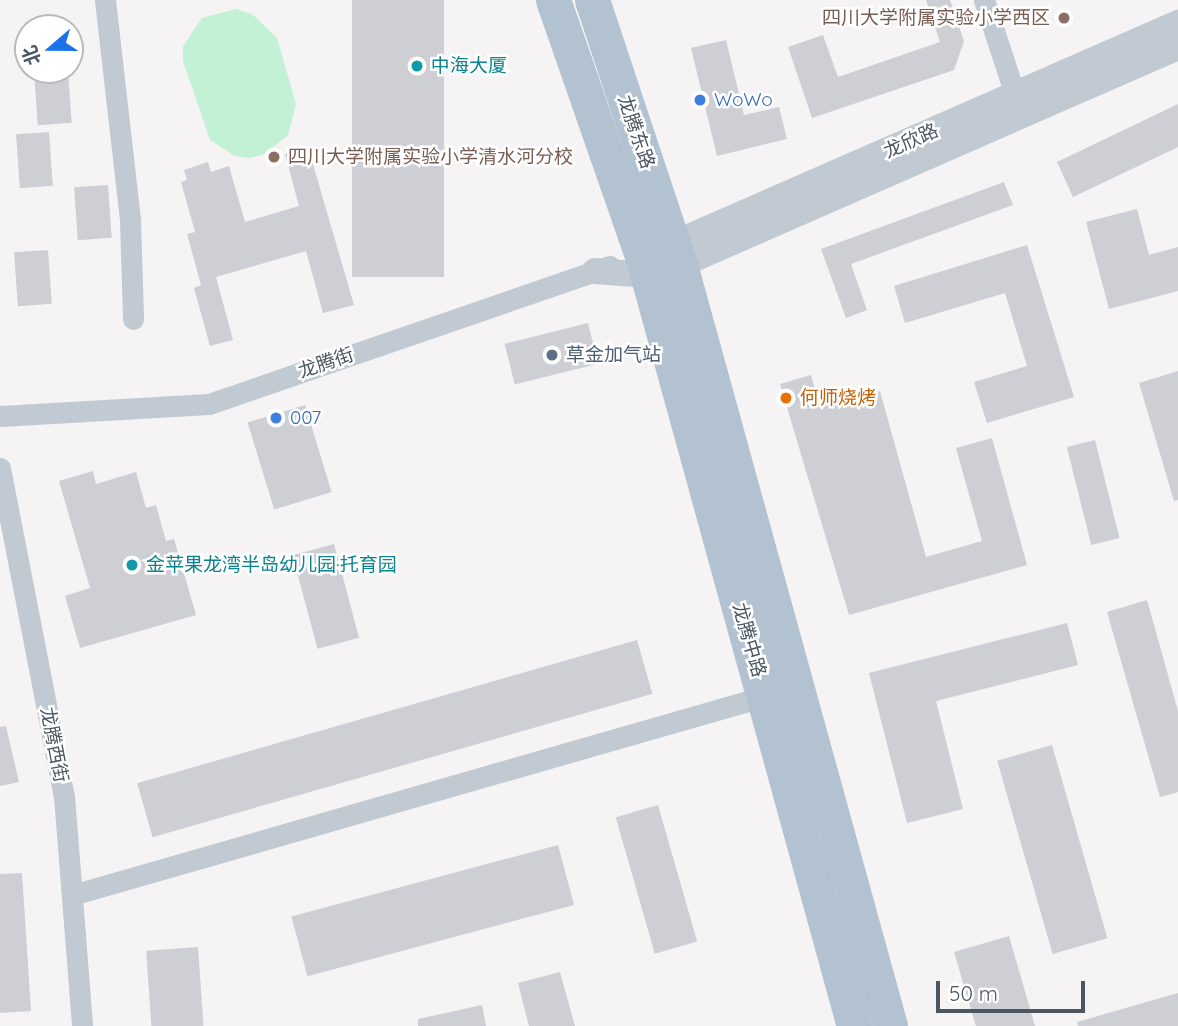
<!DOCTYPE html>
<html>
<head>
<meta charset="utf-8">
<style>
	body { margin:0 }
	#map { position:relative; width:1178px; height:1026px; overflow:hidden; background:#f5f3f3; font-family:Quicksand,"Noto Sans SC",sans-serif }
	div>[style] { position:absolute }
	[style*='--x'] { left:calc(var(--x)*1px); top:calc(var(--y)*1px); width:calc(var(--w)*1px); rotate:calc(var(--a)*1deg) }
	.green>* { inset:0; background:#c3f1d5 }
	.building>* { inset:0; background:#cdcfd5; transform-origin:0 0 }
	.minor>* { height:21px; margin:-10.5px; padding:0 10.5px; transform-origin:10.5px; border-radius:10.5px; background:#c1cad2 }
	.tertiary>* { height:26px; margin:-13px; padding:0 13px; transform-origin:13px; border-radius:13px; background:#c1cad2 }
	.primary>* { height:35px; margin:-17.5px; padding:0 17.5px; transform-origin:17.5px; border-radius:17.5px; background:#b3c2d1 }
	.dots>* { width:19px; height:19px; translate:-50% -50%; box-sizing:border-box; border:4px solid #fff; border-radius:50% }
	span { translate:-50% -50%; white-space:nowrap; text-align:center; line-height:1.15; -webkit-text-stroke:5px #fff; paint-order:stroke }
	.education-label { font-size:19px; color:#785e54 }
	.right { translate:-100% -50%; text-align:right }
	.left { translate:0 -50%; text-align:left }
	.culture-label { font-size:19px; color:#0d838f }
	.shop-label { font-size:19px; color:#366cbe }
	.street-label { font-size:19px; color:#4a5661 }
	.service-label { font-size:19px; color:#4e5e75 }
	.food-label { font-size:19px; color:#c56008 }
	.north { position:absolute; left:14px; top:14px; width:70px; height:70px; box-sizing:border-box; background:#fff; border:2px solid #b7bbc0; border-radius:50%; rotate:250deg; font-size:19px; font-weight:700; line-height:28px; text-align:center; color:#4a5661 }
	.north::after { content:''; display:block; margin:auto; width:24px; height:32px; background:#1a73e8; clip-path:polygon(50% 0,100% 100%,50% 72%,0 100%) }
	.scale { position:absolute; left:936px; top:981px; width:149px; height:32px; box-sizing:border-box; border:4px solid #4a5661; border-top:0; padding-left:9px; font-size:21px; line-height:24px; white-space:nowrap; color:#4a5661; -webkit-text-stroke:5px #fff; paint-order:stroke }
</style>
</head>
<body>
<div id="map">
	<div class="green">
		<div style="clip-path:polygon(236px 9px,252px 14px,277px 38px,296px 104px,288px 135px,265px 154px,250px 158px,235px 156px,210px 140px,183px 61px,183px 46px,202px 18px)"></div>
	</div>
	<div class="building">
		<div style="left:352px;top:0;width:92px;height:277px"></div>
		<div style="clip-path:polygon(926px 0,950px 0,964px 41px,954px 70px,812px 118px,788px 47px,823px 35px,838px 77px,940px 42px)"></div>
		<div style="clip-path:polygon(726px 40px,744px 115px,779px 107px,787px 139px,717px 156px,691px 48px)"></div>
		<div style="left:68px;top:70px;width:53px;height:34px;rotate:86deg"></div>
		<div style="clip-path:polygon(1178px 104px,1178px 147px,1073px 197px,1057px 162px)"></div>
		<div style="left:49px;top:132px;width:54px;height:33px;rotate:86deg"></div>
		<div style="clip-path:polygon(308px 147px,354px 305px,323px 313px,306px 251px,216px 277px,233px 340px,210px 346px,194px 288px,201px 285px,187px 234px,195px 232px,181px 182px,187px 180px,184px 170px,208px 162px,211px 172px,229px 166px,245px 222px,299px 206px,285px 154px)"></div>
		<div style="clip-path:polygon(1004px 182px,1013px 205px,851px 264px,867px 310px,846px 318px,821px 249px)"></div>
		<div style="left:108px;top:185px;width:53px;height:34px;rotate:86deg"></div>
		<div style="clip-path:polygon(1137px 209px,1149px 255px,1178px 247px,1178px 291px,1109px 309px,1086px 222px)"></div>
		<div style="clip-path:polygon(1027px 245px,1074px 397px,987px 423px,974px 382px,1027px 366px,1005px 293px,905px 323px,894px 286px)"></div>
		<div style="left:48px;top:250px;width:54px;height:34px;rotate:86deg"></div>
		<div style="left:588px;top:323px;width:42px;height:86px;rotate:76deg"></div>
		<div style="clip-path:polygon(1178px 371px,1178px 500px,1174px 501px,1139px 383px)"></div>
		<div style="clip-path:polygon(811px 375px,820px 407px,880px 391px,926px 557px,982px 541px,956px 448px,992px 438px,1027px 565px,849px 615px,780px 384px)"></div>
		<div style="left:305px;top:405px;width:91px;height:60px;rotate:73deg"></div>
		<div style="left:1095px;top:440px;width:101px;height:29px;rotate:76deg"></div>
		<div style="clip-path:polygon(93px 471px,96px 484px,136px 472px,146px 508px,156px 505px,166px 541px,174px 539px,196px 615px,80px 648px,65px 596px,90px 588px,59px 481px)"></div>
		<div style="left:334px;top:544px;width:97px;height:43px;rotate:75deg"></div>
		<div style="clip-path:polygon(1147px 600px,1178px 711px,1178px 792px,1160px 797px,1107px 612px)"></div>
		<div style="clip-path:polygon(1067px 623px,1078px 665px,936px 701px,963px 809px,907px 823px,869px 673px)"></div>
		<div style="left:637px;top:640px;width:56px;height:520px;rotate:74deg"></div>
		<div style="clip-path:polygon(6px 726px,19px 782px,0 786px,0 727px)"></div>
		<div style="left:1052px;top:745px;width:201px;height:57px;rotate:74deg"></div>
		<div style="left:658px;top:805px;width:142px;height:44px;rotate:74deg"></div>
		<div style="left:558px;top:845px;width:62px;height:276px;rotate:75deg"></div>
		<div style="clip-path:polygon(22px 873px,31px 1011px,0 1013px,0 874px)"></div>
		<div style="clip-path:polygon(1009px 936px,1035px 1026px,976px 1026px,954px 952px)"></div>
		<div style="left:198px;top:947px;width:79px;height:52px;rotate:86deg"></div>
		<div style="clip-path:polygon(560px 972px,575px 1026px,529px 1026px,518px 983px)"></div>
		<div style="clip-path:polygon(1178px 993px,1178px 1026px,1078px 1026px,1077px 1022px)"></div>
		<div style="clip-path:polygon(482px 1005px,486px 1026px,418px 1026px,418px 1019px)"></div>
	</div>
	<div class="minor">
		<div style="--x:105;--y:0;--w:222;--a:83.5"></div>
		<div style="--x:130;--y:221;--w:98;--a:88.2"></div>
		<div style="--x:984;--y:0;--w:100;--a:71.9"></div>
		<div style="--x:0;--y:416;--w:209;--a:-3.3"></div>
		<div style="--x:209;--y:404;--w:424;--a:-19"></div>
		<div style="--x:0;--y:468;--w:334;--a:79"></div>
		<div style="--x:64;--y:796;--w:231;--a:85.5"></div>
		<div style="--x:72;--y:895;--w:721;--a:-16.02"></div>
	</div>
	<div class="tertiary">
		<div style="--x:657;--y:251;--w:569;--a:-23.64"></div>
		<div style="--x:595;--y:271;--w:53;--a:4.3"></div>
		<div style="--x:648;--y:275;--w:34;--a:-17"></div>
		<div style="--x:680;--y:265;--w:544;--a:-23.64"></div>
	</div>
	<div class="primary">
		<div style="--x:553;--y:0;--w:270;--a:70.8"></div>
		<div style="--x:642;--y:255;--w:800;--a:74.63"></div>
		<div style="--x:592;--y:0;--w:279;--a:71.6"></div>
		<div style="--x:680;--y:265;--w:789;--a:74.57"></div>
	</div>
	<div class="dots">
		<div style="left:1064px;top:18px;background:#8d6e63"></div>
		<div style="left:417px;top:66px;background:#0f9aa8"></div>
		<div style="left:700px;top:100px;background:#3f7fe0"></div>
		<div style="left:274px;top:157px;background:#8d6e63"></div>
		<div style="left:552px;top:355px;background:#5c6f8a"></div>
		<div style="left:786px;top:398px;background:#e8710a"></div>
		<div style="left:276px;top:418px;background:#3f7fe0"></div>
		<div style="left:132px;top:565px;background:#0f9aa8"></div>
	</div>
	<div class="education-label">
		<span class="right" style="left:1050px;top:18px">四川大学附属实验小学西区</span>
		<span class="left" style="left:288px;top:157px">四川大学附属实验小学清水河分校</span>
	</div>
	<div class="culture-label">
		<span class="left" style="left:431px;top:66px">中海大厦</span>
		<span class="left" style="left:146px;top:565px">金苹果龙湾半岛幼儿园·托育园</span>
	</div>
	<div class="shop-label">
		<span class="left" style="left:714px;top:100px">WoWo</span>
		<span class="left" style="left:290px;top:418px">007</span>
	</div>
	<div class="street-label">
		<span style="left:636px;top:132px;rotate:71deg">龙腾东路</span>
		<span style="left:911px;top:141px;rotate:-24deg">龙欣路</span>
		<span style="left:326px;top:363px;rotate:-19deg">龙腾街</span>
		<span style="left:749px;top:640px;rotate:74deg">龙腾中路</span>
		<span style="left:54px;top:745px;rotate:79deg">龙腾西街</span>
	</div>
	<div class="service-label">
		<span class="left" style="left:566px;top:355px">草金加气站</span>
	</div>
	<div class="food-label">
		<span class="left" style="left:800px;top:398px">何师烧烤</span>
	</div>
	<div class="north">北</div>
	<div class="scale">50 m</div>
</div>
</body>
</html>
